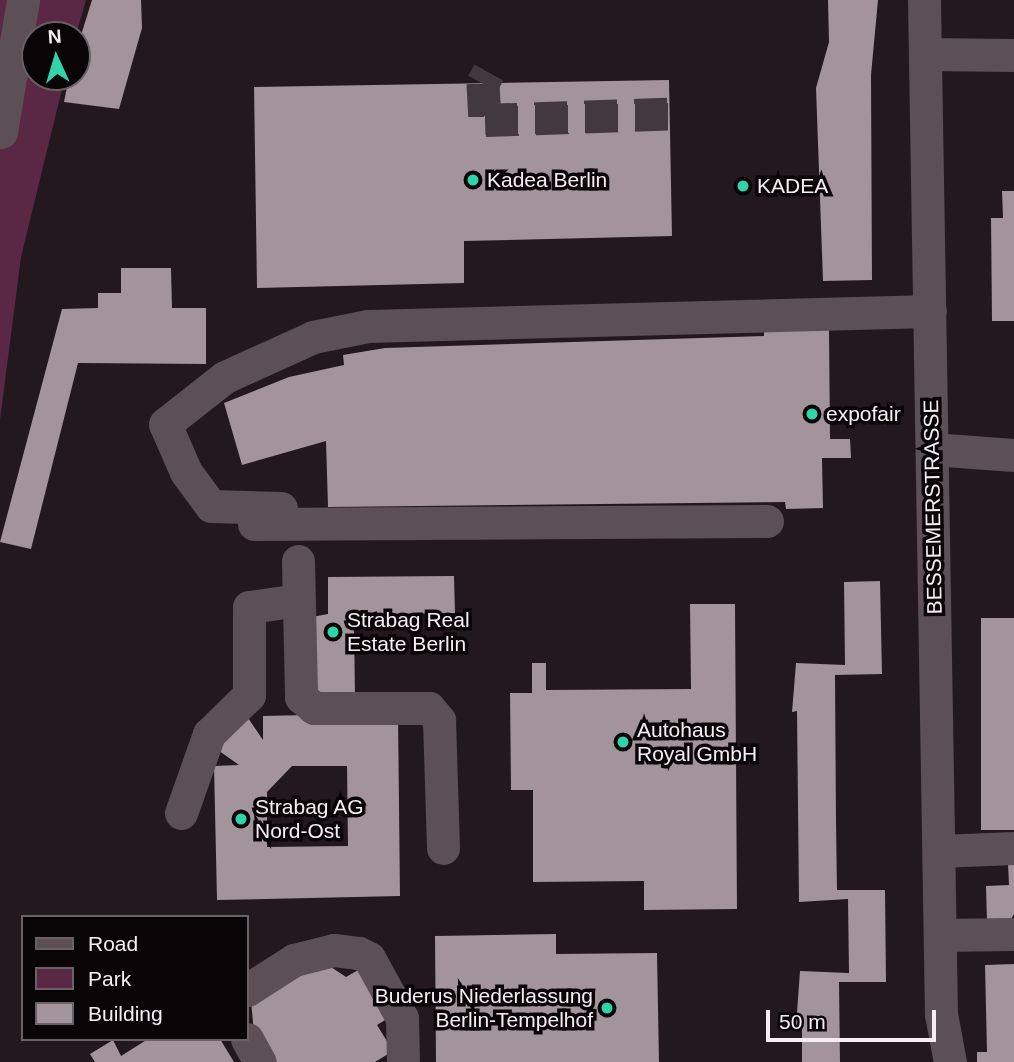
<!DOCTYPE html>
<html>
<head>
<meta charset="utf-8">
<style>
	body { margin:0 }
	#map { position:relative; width:1014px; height:1062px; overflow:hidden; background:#23181e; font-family:Arial,sans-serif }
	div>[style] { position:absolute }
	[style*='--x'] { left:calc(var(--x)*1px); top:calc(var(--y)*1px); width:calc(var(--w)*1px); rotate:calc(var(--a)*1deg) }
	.green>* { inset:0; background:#5a2745 }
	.building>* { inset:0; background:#a3939b; transform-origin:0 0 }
	.minor-tunnel>* { height:33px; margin-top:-16.5px; transform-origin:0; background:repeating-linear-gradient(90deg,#43383e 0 33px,transparent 0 50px) }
	.minor>* { height:33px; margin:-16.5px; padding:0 16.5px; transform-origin:16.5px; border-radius:16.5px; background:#5d4f56 }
	.dots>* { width:19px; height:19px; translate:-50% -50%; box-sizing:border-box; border:4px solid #090507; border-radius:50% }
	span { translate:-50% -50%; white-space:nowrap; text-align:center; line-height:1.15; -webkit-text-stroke:7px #090507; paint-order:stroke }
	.poi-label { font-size:21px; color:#f7eef3 }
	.left { translate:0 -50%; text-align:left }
	.right { translate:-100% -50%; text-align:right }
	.street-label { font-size:21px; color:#f7eef3 }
	.legend { position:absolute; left:21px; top:915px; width:228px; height:126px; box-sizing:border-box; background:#090507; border:2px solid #686265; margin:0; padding:9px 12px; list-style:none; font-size:21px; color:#f7eef3 }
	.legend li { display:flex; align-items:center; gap:14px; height:35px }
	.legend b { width:35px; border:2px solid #686265 }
	.north { position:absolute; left:21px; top:21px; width:70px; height:70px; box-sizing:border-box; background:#090507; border:2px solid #686265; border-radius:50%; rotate:356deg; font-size:19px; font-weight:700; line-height:28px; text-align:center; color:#f7eef3 }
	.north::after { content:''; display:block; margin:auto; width:24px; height:32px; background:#31d4a9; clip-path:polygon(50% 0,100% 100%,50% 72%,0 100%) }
	.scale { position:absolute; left:766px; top:1010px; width:170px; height:32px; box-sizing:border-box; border:4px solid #f7eef3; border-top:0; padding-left:9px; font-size:21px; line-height:24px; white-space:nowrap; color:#f7eef3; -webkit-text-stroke:5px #090507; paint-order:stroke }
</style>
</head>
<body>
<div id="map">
	<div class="green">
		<div style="clip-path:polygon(0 0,86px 0,76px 35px,35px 35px,35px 77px,65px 77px,21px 257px,0 420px)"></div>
	</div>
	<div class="building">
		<div style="clip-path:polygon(92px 0,141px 0,142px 28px,119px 109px,64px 102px,69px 77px,77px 77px,77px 48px)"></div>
		<div style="clip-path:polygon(828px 0,878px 0,871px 75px,872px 280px,823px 281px,816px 88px,829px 42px)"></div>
		<div style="clip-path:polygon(669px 80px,672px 236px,464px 241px,464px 283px,257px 288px,254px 87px)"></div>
		<div style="clip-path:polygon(1002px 191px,1014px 191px,1014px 321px,992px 321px,991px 218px,1003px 218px)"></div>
		<div style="clip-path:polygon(121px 268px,171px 268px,172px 308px,206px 308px,206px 364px,78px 363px,31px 549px,0 542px,62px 309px,98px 308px,98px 293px,121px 293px)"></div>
		<div style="clip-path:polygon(764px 327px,829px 329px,830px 439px,850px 439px,851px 458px,822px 458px,823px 508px,786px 509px,785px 502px,328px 507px,326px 441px,242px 465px,224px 403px,289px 377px,344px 365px,343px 355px,385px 348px,764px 336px)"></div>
		<div style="clip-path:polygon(454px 576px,455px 613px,363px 614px,363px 624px,354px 624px,355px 696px,317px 696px,312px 617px,328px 614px,328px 577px)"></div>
		<div style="clip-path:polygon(880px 581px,882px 674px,835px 675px,836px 821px,837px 890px,885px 890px,886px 982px,839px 982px,840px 1062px,802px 1062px,802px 1026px,796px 1026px,800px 971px,849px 973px,848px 899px,799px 902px,797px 711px,792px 712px,796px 663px,845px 665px,844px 582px)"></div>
		<div style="clip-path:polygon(690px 604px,735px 604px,737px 909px,644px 910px,644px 881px,533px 882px,533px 790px,511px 790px,510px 693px,532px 693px,532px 663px,546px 663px,546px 690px,691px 689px)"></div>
		<div style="left:981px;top:618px;width:33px;height:212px"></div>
		<div style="clip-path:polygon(evenodd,398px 713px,400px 896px,217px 900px,214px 766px,239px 765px,215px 748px,246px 715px,263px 740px,263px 716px,398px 713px,292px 766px,347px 766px,348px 846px,267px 847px,267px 792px,292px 766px)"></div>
		<div style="clip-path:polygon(1008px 863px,1014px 863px,1014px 914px,1010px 921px,987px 922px,986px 886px,1009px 885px)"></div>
		<div style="clip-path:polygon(556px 934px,556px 954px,657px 953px,659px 1062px,436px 1062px,435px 936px)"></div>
		<div style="clip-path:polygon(1014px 964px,1014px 1062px,977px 1062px,977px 1052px,987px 1052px,985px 965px)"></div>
		<div style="clip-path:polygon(303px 967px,331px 967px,346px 977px,360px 969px,390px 1017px,377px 1025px,393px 1051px,375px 1062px,271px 1062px,254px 1034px,251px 1000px)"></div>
		<div style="clip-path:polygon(148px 1039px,220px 1039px,234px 1062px,95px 1062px,90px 1054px,113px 1040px,121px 1056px)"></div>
	</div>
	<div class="minor-tunnel">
		<div style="--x:489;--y:72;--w:13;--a:119"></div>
		<div style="--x:483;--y:83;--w:37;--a:87"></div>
		<div style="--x:485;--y:120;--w:197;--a:-2"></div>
	</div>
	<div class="minor">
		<div style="--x:924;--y:0;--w:1014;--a:89.04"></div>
		<div style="--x:941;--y:1014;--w:49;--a:79.4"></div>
		<div style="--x:925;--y:54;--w:89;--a:0.6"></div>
		<div style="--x:1;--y:132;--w:134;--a:-80.5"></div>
		<div style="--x:932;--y:449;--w:82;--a:4.2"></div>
		<div style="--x:281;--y:508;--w:70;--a:-178.4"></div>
		<div style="--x:211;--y:506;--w:42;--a:-126.3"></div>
		<div style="--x:186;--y:472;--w:52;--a:-113.6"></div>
		<div style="--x:165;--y:424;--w:76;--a:-38.1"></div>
		<div style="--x:225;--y:377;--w:97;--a:-24.4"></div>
		<div style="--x:313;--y:337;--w:56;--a:-11.3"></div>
		<div style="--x:368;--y:326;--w:562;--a:-1.53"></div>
		<div style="--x:254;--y:524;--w:513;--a:-0.34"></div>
		<div style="--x:298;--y:561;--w:136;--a:88.7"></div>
		<div style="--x:301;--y:697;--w:17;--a:40"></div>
		<div style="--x:314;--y:708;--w:115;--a:0"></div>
		<div style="--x:429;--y:708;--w:16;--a:50"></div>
		<div style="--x:439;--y:720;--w:128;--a:88.2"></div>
		<div style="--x:181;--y:813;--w:84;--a:-70.5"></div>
		<div style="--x:209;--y:734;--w:56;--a:-44.3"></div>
		<div style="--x:249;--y:695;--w:88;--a:-90"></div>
		<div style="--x:249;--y:607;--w:50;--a:-8"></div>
		<div style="--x:939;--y:851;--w:75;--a:-2.3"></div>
		<div style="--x:940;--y:935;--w:74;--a:-0.8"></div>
		<div style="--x:247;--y:990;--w:56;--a:-32.6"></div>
		<div style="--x:294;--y:960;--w:41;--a:-14"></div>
		<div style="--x:334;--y:950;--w:25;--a:7"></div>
		<div style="--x:359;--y:953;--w:11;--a:27"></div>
		<div style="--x:369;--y:958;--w:68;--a:61.2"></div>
		<div style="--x:402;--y:1018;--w:44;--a:88.7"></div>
		<div style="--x:247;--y:1039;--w:26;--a:61"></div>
	</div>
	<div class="dots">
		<div style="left:473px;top:180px;background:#31d4a9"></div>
		<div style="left:743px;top:186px;background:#31d4a9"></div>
		<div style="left:812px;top:414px;background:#31d4a9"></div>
		<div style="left:333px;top:632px;background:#31d4a9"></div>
		<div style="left:623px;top:742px;background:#31d4a9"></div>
		<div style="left:241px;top:819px;background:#31d4a9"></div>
		<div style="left:607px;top:1008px;background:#31d4a9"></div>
	</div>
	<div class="poi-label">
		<span class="left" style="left:487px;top:180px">Kadea Berlin</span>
		<span class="left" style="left:757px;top:186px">KADEA</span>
		<span class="left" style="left:826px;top:414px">expofair</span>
		<span class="left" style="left:347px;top:632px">Strabag Real<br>Estate Berlin</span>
		<span class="left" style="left:637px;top:742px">Autohaus<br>Royal GmbH</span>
		<span class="left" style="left:255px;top:819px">Strabag AG<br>Nord-Ost</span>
		<span class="right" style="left:593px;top:1008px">Buderus Niederlassung<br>Berlin-Tempelhof</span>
	</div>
	<div class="street-label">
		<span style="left:933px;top:507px;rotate:-91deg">BESSEMERSTRASSE</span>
	</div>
	<ul class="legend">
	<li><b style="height:9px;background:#5d4f56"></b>Road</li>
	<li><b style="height:19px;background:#5a2745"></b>Park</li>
	<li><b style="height:19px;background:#a3939b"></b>Building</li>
	</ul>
	<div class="north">N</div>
	<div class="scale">50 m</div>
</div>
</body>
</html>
